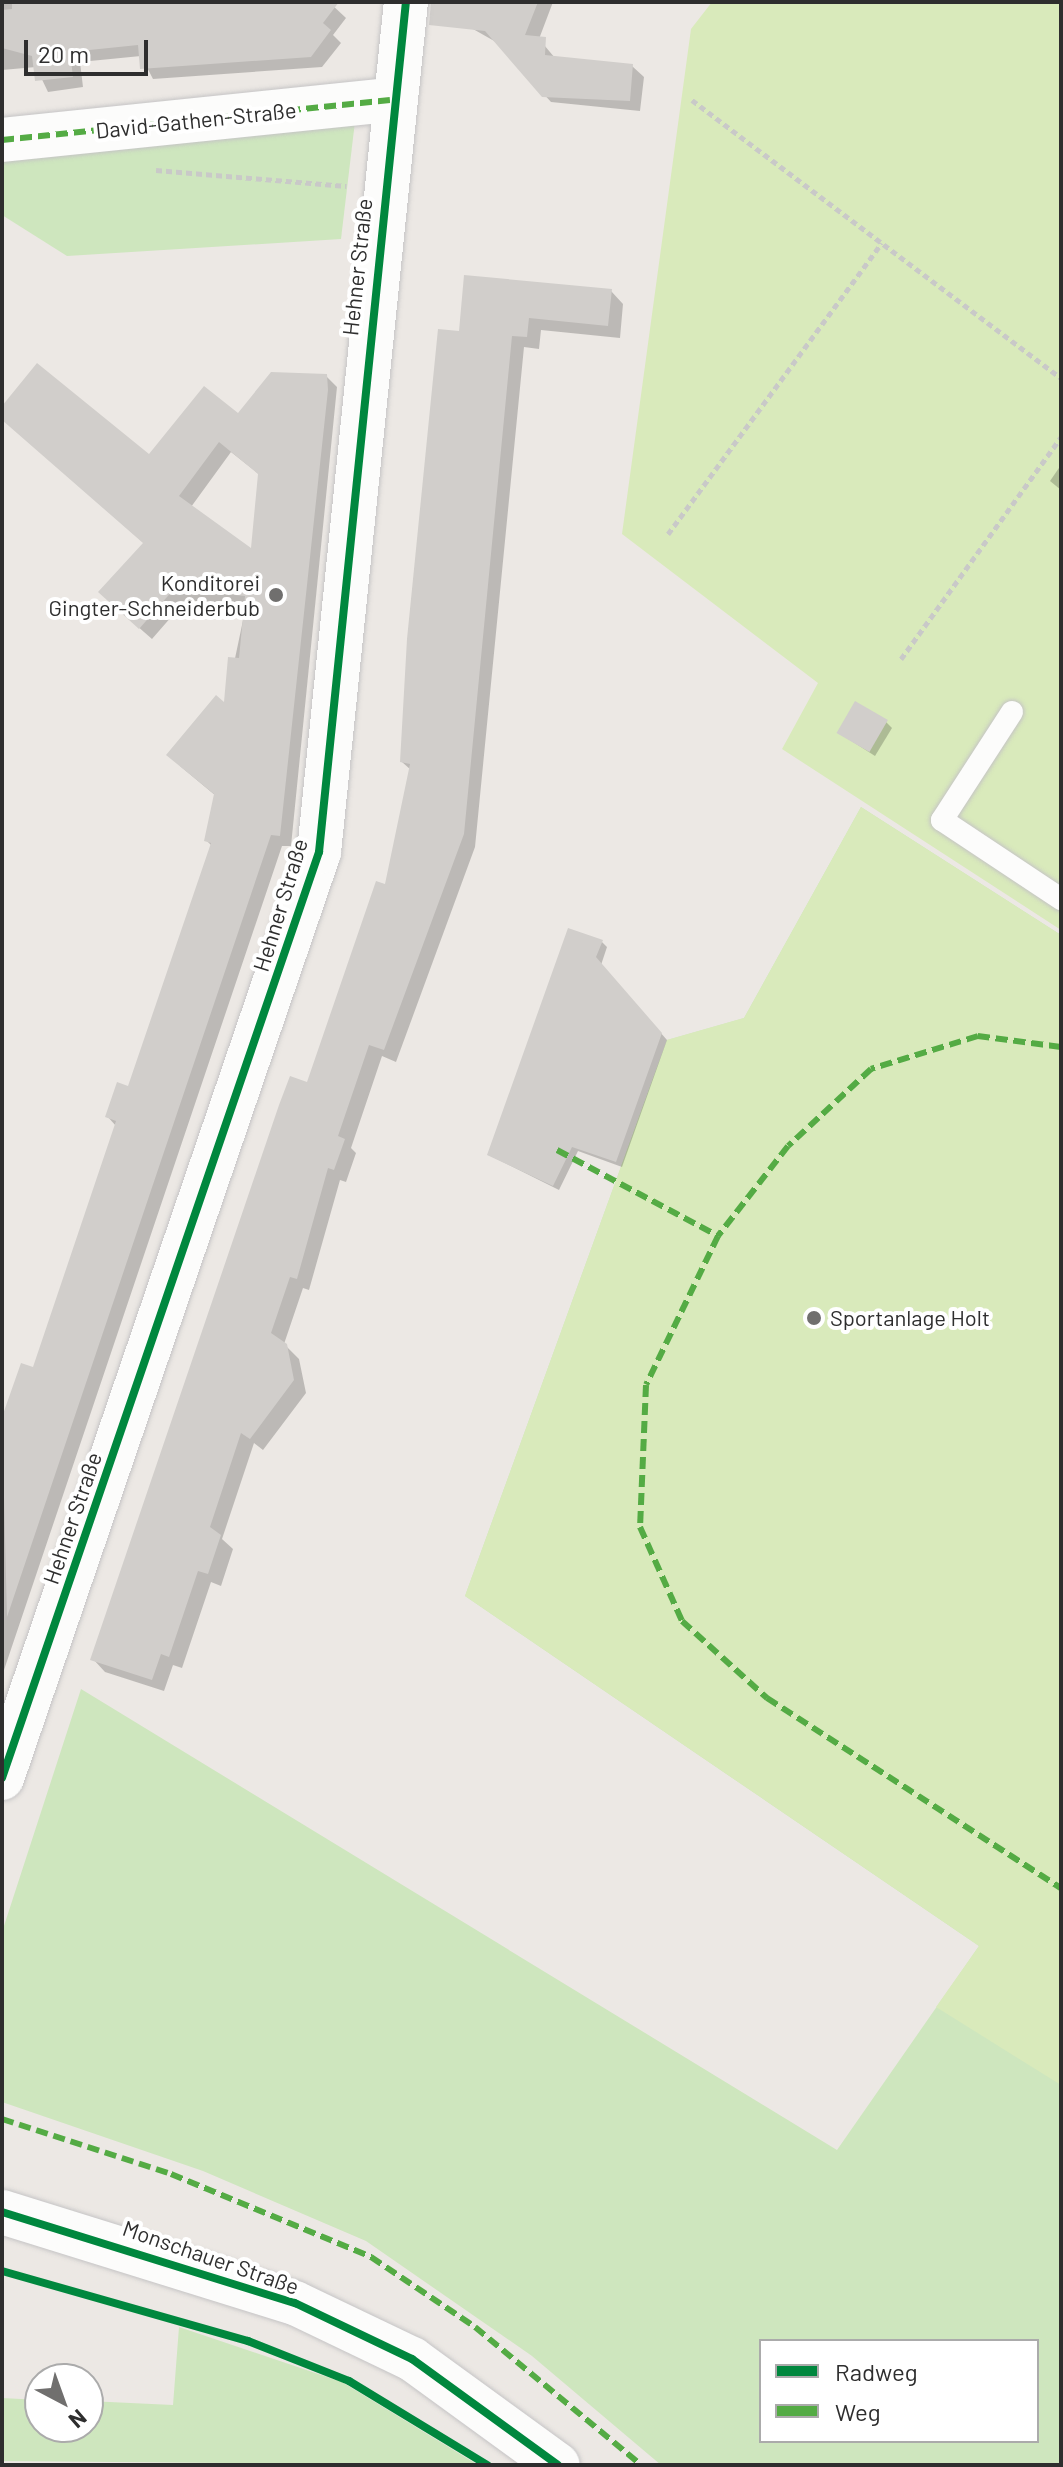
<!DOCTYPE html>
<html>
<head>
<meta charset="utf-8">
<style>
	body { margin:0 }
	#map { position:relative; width:1063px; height:2467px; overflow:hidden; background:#ece8e4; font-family:Barlow,sans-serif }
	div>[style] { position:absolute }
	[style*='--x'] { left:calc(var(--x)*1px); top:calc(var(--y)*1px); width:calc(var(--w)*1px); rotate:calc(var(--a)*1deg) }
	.green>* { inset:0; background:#cee6be }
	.pitch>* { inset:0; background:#d9eabb }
	.shadow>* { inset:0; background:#0003 }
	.building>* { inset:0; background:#d1cecb; transform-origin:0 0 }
	.path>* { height:5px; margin-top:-2.5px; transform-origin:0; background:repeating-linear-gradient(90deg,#c9c9c8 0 6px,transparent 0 10px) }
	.roads { filter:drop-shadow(0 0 2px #c5c4c5) drop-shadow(0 0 2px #c5c4c5) }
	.service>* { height:22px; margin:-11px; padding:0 11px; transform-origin:11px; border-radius:11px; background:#fcfcfb }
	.minor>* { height:44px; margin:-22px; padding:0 22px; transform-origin:22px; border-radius:22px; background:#fcfcfb }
	.secondary>* { height:44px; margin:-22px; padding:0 22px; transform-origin:22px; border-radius:22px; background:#fcfcfb }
	.quiet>* { height:6px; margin-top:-3px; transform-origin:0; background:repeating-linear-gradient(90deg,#54ab44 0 12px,transparent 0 18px) }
	.cycleway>* { height:8px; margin:-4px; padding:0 4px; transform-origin:4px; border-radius:4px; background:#00873e }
	.dots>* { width:22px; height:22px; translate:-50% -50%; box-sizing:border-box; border:4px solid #fff; border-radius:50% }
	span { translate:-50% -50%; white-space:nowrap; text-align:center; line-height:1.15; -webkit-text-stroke:8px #fff; paint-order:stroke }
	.street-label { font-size:22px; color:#2e2e2e }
	.poi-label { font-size:22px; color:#2e2e2e }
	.right { translate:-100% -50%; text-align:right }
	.left { translate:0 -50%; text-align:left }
	.frame { position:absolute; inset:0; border:4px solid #2e2e2e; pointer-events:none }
	.legend { position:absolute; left:759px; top:2339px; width:280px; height:104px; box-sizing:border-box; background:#fff; border:2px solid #ababab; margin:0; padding:10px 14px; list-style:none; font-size:24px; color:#2e2e2e }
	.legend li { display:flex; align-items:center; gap:16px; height:40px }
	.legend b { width:40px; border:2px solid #ababab }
	.north { position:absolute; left:24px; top:2363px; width:80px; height:80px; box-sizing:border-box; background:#fff; border:2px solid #ababab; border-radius:50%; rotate:139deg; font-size:22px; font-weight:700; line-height:32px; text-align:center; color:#2e2e2e }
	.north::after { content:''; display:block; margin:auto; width:28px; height:36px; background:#706f6e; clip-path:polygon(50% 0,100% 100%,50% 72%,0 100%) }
	.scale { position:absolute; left:24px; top:40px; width:124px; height:36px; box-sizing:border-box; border:4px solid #2e2e2e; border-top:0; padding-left:10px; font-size:24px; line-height:28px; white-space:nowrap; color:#2e2e2e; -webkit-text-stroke:6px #fff; paint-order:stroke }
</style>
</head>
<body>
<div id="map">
	<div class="green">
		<div style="clip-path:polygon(356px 113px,341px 239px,67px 256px,2px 215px,2px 153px)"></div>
		<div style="clip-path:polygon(evenodd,861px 807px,1061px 935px,1061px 2465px,661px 2465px,532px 2356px,366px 2241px,203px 2171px,2px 2102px,2px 1932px,81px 1689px,837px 2150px,979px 1946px,465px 1596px,667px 1040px,744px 1018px,861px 807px,761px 2341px,1037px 2341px,1037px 2441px,761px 2441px,761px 2341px)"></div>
		<div style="clip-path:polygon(179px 2327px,342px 2382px,478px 2465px,2px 2461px,2px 2398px,40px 2400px,40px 2427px,88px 2427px,88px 2401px,173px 2405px)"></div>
	</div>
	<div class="pitch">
		<div style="clip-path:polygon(712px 2px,1061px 2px,1061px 930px,782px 749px,818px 683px,622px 534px,691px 29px)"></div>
		<div style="clip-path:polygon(861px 807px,1061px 935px,1061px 2085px,936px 2007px,979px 1946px,465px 1596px,667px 1040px,744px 1018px)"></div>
	</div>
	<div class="shadow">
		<div style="clip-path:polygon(2px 2px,329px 2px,346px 18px,333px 35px,341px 43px,322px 67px,153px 79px,141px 56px,80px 62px,83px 87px,48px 92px,36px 67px,2px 70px)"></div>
		<div style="clip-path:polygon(475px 2px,553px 2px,539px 39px,555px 58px,632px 66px,644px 77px,640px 111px,551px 102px,496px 42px,473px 29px)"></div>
		<div style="clip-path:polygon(611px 291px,623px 304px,620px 338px,541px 330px,539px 349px,524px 347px,475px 847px,396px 1062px,382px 1056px,351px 1148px,356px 1153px,346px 1182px,340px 1180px,309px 1290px,303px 1288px,284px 1344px,299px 1359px,306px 1393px,263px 1450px,254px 1443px,222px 1539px,233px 1549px,221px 1586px,211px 1582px,182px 1668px,173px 1665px,164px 1691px,105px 1672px,93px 1659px,386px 887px,411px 770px,402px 762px,461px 333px)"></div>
		<div style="clip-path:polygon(evenodd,326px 376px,337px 387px,291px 846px,282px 846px,2px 1676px,2px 1423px,22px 1365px,34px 1369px,116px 1126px,107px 1116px,129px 1088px,212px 846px,206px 840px,216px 796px,180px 766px,225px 706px,246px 606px,186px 600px,152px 639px,112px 604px,145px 544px,2px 418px,2px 409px,150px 457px,326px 376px,231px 452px,260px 475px,252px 551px,191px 507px,231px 452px)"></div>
		<div style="clip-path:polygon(1061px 465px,1061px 490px,1050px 481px)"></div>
		<div style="clip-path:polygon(886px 722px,892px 728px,875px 756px,839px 733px)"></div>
		<div style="clip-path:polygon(601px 941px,607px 947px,601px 965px,667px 1040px,622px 1167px,578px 1151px,559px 1190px,489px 1155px)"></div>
	</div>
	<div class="building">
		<div style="clip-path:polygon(12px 2px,339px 2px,323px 23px,331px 30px,311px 57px,140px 69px,138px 45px,70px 52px,73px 77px,35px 81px,32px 56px,2px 48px,2px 10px,12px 9px)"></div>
		<div style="clip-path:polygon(431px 2px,538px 2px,525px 35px,546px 37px,545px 55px,633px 64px,630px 101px,542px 97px,485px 31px,429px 25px)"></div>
		<div style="clip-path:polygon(464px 275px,612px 289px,608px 326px,529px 318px,527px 337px,512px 336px,464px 834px,384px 1050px,369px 1045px,338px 1136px,345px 1139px,334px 1170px,328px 1168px,297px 1279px,290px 1277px,271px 1333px,287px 1344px,294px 1380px,250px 1439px,241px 1433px,210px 1527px,221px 1535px,208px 1574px,198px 1571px,169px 1657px,161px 1654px,152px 1680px,90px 1660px,279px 1105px,290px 1076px,307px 1082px,376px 881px,385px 884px,410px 764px,400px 762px,407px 639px,438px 329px,459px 331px)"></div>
		<div style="clip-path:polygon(evenodd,37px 363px,149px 454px,204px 386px,238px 413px,271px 372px,327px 374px,328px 390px,280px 836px,271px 835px,7px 1617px,2px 1417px,21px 1363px,33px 1367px,116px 1121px,105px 1117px,117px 1082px,128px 1086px,211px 843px,204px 841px,214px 794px,166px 755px,216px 695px,224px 702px,228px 657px,239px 658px,245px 596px,174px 589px,139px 629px,98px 592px,143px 543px,2px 420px,2px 406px,37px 363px,219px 442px,258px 474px,251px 548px,179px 496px,219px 442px)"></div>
		<div style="left:855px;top:701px;width:38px;height:37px;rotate:30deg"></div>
		<div style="clip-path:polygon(568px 928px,603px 940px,596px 957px,662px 1033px,616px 1162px,572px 1147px,553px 1186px,487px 1155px)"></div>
	</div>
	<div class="path">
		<div style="--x:692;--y:100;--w:462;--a:37"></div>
		<div style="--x:156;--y:170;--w:191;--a:4.8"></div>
		<div style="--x:668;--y:534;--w:361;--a:-53.7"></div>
		<div style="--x:901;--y:659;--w:274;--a:-54.2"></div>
	</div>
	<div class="roads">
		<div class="service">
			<div style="--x:1012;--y:712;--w:129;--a:122.9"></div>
			<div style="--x:942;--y:820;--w:143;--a:33.6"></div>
		</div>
		<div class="minor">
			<div style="--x:2;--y:140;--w:390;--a:-5.9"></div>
			<div style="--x:2;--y:1778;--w:979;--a:-71.1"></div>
			<div style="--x:319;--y:852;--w:854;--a:-84.16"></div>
		</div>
		<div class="secondary">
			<div style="--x:2;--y:2212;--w:307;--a:17.3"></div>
			<div style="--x:295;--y:2303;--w:130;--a:25.6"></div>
			<div style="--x:412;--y:2359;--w:180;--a:36"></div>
		</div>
	</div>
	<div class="quiet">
		<div style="--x:2;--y:140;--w:390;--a:-5.9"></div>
		<div style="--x:1061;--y:1047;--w:84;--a:-172.5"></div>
		<div style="--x:978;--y:1036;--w:112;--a:162.9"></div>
		<div style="--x:871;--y:1069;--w:113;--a:137.1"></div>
		<div style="--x:788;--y:1146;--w:114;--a:127.9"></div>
		<div style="--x:718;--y:1236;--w:165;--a:115.8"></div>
		<div style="--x:646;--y:1385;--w:142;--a:92.4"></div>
		<div style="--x:640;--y:1527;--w:103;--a:65.9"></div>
		<div style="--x:682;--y:1621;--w:115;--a:42.2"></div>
		<div style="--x:767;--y:1698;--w:350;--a:32.9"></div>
		<div style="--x:557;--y:1150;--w:183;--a:28.1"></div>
		<div style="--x:2;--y:2119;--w:178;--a:18"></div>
		<div style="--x:171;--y:2174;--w:217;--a:22.5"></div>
		<div style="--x:371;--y:2257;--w:125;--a:33.9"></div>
		<div style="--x:475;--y:2327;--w:216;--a:39.7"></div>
	</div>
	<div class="cycleway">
		<div style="--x:2;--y:1778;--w:979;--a:-71.1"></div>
		<div style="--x:319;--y:852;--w:854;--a:-84.16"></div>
		<div style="--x:2;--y:2212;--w:307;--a:17.3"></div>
		<div style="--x:295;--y:2303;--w:130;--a:25.6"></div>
		<div style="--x:412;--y:2359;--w:180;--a:36"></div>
		<div style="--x:2;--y:2271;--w:256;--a:15.9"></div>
		<div style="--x:248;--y:2341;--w:109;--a:21.6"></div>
		<div style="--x:349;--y:2381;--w:162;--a:31.3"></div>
	</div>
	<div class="dots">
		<div style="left:276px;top:595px;background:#706f6e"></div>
		<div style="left:814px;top:1318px;background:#706f6e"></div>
	</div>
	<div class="street-label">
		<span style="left:196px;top:120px;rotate:-6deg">David-Gathen-Straße</span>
		<span style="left:357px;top:267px;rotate:-84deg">Hehner Straße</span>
		<span style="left:280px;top:905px;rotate:-73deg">Hehner Straße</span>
		<span style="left:72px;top:1518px;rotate:-71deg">Hehner Straße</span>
		<span style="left:211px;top:2257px;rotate:19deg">Monschauer Straße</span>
	</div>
	<div class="poi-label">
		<span class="right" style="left:260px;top:595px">Konditorei<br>Gingter-Schneiderbub</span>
		<span class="left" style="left:830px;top:1318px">Sportanlage Holt</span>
	</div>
	<div class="frame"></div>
	<ul class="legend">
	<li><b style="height:10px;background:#00873e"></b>Radweg</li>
	<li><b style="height:10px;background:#54ab44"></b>Weg</li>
	</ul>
	<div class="north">N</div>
	<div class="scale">20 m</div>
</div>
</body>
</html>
